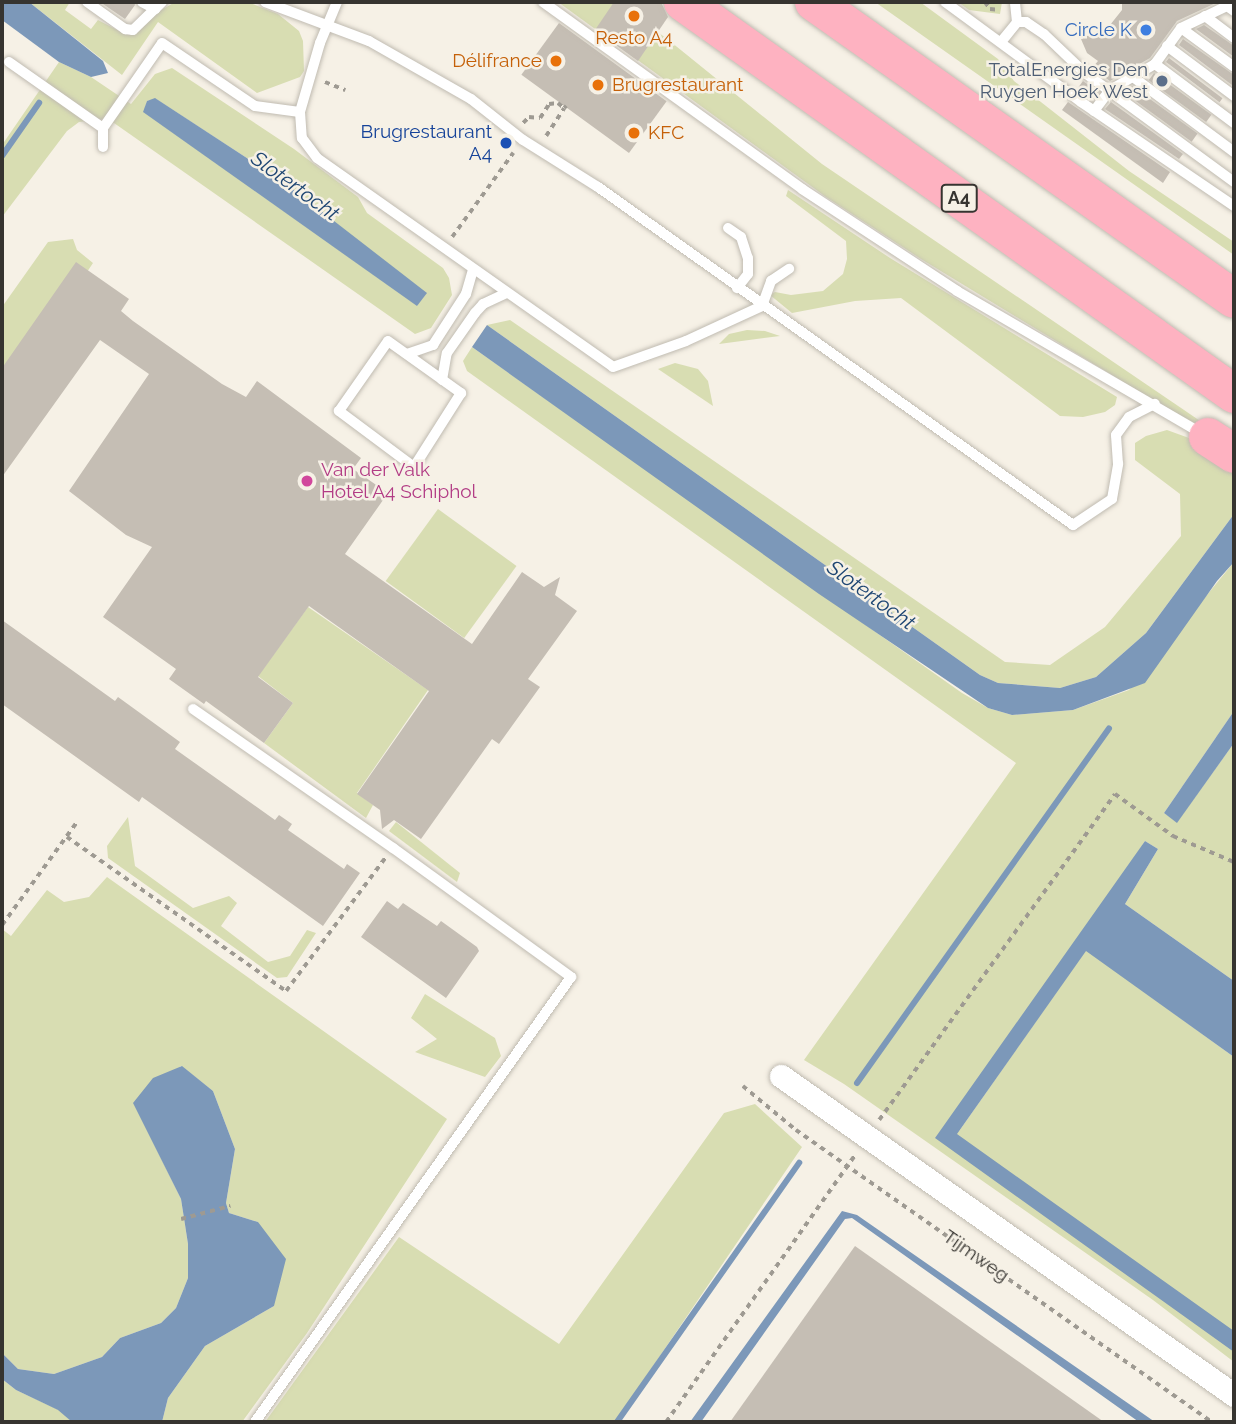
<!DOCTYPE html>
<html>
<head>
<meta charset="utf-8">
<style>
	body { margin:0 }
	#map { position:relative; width:1236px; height:1424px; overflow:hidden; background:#f6f1e6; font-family:Raleway,sans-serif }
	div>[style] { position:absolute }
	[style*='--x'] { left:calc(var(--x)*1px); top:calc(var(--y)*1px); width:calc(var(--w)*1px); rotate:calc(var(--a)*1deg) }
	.green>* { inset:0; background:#d8ddb2; transform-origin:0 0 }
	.water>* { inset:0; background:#7c98b9 }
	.stream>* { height:6px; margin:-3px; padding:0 3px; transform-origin:3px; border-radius:3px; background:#7c98b9 }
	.building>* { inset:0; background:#c5beb4; transform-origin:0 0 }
	.path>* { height:3.5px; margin-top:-1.75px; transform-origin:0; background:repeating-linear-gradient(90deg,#9e9a92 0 5px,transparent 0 10px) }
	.roads { filter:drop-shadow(0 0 2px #c0bbb1) drop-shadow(0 0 2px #c0bbb1) }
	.lane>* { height:10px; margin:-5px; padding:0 5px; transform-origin:5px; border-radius:5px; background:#fff }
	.street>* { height:23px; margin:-11.5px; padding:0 11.5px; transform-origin:11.5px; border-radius:11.5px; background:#fff }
	.highway>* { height:38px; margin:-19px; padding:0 19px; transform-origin:19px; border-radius:19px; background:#feb2c1 }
	.dots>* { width:19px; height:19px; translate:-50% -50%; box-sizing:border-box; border:4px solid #f6f1e6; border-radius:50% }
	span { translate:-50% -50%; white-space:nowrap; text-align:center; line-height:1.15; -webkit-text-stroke:5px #f6f1e6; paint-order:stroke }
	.shield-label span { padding:2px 5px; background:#f6f1e6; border:2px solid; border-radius:5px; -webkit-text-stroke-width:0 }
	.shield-label { font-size:18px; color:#363430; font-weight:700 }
	.shop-label { font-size:19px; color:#366cbe }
	.right { translate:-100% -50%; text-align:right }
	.food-label { font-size:19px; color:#c56008 }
	.left { translate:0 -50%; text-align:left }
	.service-label { font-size:19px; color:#4e5e75 }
	.transit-label { font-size:19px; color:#164399 }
	.hotel-label { font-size:19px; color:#b23c85 }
	.street-label { font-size:19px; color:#363430 }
	.water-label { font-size:21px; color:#1e4673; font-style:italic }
	.frame { position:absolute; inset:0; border:4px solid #363430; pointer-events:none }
</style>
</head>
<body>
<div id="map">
	<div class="green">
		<div style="clip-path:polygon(29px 2px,70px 2px,65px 10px,91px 29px,98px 20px,123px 33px,175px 2px,248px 2px,278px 14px,299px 31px,303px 41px,304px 71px,300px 77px,257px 93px,158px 22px,122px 75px)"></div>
		<div style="clip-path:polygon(558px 2px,610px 2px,622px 7px,666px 38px,822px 164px,1234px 444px,1234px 449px,921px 259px,826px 197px)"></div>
		<div style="clip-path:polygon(875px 2px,920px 2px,998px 59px,1014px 81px,1129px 171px,1234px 242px,1234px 255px)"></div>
		<div style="clip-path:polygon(958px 2px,1002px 2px,1000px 14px,969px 10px)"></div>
		<div style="clip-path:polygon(evenodd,59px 62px,91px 77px,131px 104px,155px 74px,172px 68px,294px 149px,358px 197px,367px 213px,443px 268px,449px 278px,452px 295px,431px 328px,415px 334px,114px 123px,103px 119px,79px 122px,67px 131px,2px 217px,2px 145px,59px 62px,156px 99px,285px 183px,418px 306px,144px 112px,147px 101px,156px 99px)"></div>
		<div style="clip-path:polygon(788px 190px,890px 258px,1117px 397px,1115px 405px,1105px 412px,1083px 417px,1060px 416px,901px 298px,855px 301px,792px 313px,770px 295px,775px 292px,791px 295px,823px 291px,843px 274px,847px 259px,846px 241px,786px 196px)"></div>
		<div style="clip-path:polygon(73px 239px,77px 250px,93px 263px,49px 329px,39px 324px,2px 374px,2px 307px,48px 242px)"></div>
		<div style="clip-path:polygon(510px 320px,1005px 662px,1050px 665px,1105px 627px,1181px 536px,1180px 494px,1135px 460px,1135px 443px,1146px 436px,1167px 430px,1189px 438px,1234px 464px,1234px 514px,1146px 633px,1096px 677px,1060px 688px,998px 683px,980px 675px,487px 325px)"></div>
		<div style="clip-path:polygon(747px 330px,765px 331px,780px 336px,719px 344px,729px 334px)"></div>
		<div style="clip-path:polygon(472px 347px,962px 693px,988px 708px,1012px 715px,1073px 710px,1129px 690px,1234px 562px,1234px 711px,1164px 813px,1177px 822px,1234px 743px,1234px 981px,1125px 904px,1158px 849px,1145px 841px,957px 1134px,1086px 950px,1234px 1057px,1234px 1362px,1153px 1300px,844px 1084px,804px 1060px,1016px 763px,467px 371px,463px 361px)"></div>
		<div style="clip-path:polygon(675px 363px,698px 369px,708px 381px,713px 406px,658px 369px)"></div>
		<div style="left:438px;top:509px;width:97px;height:89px;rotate:36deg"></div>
		<div style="clip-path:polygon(308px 607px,428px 690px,357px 793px,373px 805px,366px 818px,264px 743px,293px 703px,258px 676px)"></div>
		<div style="clip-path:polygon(128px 817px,135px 866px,193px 908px,229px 896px,237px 903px,221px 926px,268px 962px,290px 956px,307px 930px,316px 933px,287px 977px,277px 978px,108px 858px,107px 846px)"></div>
		<div style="clip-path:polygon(396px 822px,460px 873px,457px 882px,389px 831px)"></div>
		<div style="clip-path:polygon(107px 877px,447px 1119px,307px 1333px,242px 1422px,162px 1422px,168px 1398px,205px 1346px,274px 1306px,258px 1222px,229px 1213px,226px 1203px,235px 1149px,213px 1091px,181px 1066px,134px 1103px,181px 1199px,188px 1244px,188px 1278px,176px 1308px,161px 1323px,120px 1338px,102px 1357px,54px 1374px,18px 1369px,2px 1353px,2px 929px,11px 936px,47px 890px,64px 902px,89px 897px)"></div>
		<div style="clip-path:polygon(425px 994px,495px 1038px,501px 1056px,485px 1077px,415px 1052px,437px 1039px,411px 1018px)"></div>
		<div style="clip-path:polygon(755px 1104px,802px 1147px,615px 1422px,265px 1422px,399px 1237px,559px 1344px,724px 1113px)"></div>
		<div style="clip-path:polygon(2px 1379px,16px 1390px,59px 1410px,72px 1422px,2px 1422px)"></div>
	</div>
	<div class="water">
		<div style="clip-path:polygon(2px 2px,29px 2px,103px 61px,108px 73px,91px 77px,59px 62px,2px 20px)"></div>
		<div style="clip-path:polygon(155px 98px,285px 183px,427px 293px,417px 306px,143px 112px,147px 101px)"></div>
		<div style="clip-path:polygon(487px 325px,980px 675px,998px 683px,1060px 688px,1096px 677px,1146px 633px,1234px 514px,1234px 562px,1217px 581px,1145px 683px,1073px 710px,1012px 715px,988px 708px,819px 594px,472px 347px)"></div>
		<div style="clip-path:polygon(1234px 711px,1234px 743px,1177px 823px,1164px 813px)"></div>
		<div style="clip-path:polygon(1145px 841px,1158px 849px,1125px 904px,1234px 981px,1234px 1057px,1086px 951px,957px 1134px,1234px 1331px,1234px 1352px,935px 1138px)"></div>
		<div style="clip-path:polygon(182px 1066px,213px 1091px,235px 1149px,226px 1203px,229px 1213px,258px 1222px,286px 1259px,274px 1306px,205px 1346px,168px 1398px,162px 1422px,72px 1422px,58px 1410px,16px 1390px,2px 1379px,2px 1353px,18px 1369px,54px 1374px,102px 1357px,120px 1338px,161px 1323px,176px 1308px,188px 1278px,188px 1244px,181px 1199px,133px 1103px,153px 1078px)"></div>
		<div style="clip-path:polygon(842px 1211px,857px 1215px,1155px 1422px,1139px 1422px,852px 1218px,845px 1219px,701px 1422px,690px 1422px)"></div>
	</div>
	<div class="stream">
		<div style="--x:2;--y:156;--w:65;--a:-55.1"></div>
		<div style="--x:857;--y:1083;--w:435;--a:-54.6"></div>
		<div style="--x:617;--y:1422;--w:317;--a:-54.9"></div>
	</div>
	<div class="building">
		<div style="clip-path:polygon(100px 2px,134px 2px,135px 5px,125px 19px)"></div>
		<div style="clip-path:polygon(614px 2px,661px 2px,668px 17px,638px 61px,595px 30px)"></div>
		<div style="clip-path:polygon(1122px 2px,1218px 2px,1177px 21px,1150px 58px,1110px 81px,1092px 68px,1098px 61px,1087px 53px,1081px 39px,1110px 25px,1122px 10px)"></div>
		<div style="left:559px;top:23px;width:133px;height:64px;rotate:36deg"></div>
		<div style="clip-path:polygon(1204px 25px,1234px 46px,1234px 57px,1196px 29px)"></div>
		<div style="clip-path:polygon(1183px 39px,1234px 75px,1232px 85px,1179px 45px)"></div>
		<div style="left:1169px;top:58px;width:67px;height:5px;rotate:37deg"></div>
		<div style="left:1154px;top:73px;width:71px;height:9px;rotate:36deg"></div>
		<div style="left:1083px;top:81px;width:19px;height:10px;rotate:36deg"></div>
		<div style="left:1132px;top:86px;width:81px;height:10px;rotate:36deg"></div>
		<div style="clip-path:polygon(1068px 102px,1170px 172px,1163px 183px,1062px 110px)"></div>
		<div style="clip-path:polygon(1111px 102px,1183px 154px,1179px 159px,1105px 109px)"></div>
		<div style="clip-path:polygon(76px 262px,129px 299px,121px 311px,133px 321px,222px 384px,246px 397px,257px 381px,361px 458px,353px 469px,388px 493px,345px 554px,472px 644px,522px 572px,544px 587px,560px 577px,555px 595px,577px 611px,528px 679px,540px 687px,499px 744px,492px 739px,421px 839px,394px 820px,382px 829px,380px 810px,357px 794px,429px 691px,309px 606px,258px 677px,293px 703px,264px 743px,206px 701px,204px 704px,169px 679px,176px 669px,103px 617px,152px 547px,126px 535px,69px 491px,149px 374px,100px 340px,2px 477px,2px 368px)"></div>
		<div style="clip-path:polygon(2px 620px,115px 701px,118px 697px,180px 742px,175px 749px,275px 820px,279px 815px,292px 824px,288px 830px,344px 869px,347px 864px,360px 873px,323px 926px,142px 797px,139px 802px,2px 704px)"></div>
		<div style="clip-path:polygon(387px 901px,398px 909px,403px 903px,437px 926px,441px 921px,477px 947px,479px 951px,446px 998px,361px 937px)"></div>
		<div style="clip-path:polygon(855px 1246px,1104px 1422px,730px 1422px)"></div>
	</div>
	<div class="path">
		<div style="--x:985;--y:2;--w:9;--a:54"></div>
		<div style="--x:990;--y:9;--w:10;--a:6"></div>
		<div style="--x:325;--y:82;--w:22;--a:22"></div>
		<div style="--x:523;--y:123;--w:8;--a:-45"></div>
		<div style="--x:529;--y:117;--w:11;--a:5"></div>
		<div style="--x:540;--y:118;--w:17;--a:-57"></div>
		<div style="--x:549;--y:104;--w:9;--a:-6"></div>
		<div style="--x:558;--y:103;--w:8;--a:40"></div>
		<div style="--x:564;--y:108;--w:3;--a:-45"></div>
		<div style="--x:546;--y:136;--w:33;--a:-57"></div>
		<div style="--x:452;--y:237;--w:104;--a:-54"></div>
		<div style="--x:67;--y:837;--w:268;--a:35.1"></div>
		<div style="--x:286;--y:991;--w:166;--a:-53.3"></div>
		<div style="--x:2;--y:925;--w:126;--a:-54"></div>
		<div style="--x:743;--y:1086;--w:69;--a:39.7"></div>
		<div style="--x:796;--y:1130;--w:508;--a:35.07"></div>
		<div style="--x:879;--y:1120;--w:402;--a:-54.1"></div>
		<div style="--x:1115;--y:794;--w:72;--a:35.9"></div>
		<div style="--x:1173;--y:836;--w:66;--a:23.1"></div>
		<div style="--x:181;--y:1219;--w:51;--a:-14.9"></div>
		<div style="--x:666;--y:1422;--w:327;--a:-54.7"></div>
	</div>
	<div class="roads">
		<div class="lane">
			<div style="--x:87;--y:2;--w:47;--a:35.4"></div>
			<div style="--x:125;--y:29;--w:8;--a:7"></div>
			<div style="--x:133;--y:30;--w:30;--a:-44"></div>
			<div style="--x:142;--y:2;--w:15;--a:28"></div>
			<div style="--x:155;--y:9;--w:10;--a:-45"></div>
			<div style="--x:265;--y:2;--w:111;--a:20.6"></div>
			<div style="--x:369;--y:41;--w:117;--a:29.6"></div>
			<div style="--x:471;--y:99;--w:66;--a:38.3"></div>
			<div style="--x:523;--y:140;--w:89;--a:32.1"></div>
			<div style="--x:598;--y:187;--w:583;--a:35.43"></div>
			<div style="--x:1073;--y:525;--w:47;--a:-33.7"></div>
			<div style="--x:1112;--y:499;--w:36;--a:-80"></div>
			<div style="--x:1118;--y:464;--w:29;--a:-94"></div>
			<div style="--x:1116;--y:435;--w:22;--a:-54"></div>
			<div style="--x:1129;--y:417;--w:29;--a:-27"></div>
			<div style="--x:337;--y:2;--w:44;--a:112.5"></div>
			<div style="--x:320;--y:43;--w:72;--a:106.2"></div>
			<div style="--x:300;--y:112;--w:26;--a:86"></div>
			<div style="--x:302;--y:138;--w:25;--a:53"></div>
			<div style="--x:317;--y:158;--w:362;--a:35.2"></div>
			<div style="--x:613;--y:367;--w:77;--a:-19.6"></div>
			<div style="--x:686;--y:341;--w:84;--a:-24.7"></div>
			<div style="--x:762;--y:306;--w:27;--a:-70"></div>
			<div style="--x:771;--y:281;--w:22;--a:-34"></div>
			<div style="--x:543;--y:2;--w:319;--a:35.8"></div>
			<div style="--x:802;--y:189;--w:186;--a:33.3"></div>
			<div style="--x:957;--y:291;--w:285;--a:30.2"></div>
			<div style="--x:945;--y:2;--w:169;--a:36.3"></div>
			<div style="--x:1081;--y:102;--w:185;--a:34.2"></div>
			<div style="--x:1205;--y:16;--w:36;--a:37"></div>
			<div style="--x:1017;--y:22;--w:9;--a:0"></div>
			<div style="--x:1026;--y:22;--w:22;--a:34"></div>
			<div style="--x:1044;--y:34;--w:57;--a:43.6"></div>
			<div style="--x:1085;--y:73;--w:185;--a:36.2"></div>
			<div style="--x:1181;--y:28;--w:66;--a:36.3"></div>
			<div style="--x:1001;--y:42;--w:26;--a:-51"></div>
			<div style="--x:1017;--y:22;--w:20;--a:-96"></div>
			<div style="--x:1167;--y:46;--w:84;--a:36.7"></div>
			<div style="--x:9;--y:62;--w:115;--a:35.1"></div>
			<div style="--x:103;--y:128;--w:103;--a:-55.2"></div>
			<div style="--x:162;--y:43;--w:112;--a:34.1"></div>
			<div style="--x:255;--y:106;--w:45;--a:7.6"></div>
			<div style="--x:1155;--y:64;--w:99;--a:36.8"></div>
			<div style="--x:1133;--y:77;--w:126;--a:36.6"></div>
			<div style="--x:1094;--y:111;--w:26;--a:-53"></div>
			<div style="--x:1110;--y:90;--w:52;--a:-30"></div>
			<div style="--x:1155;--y:64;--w:44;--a:-54.2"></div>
			<div style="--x:1181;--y:28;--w:51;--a:-25.6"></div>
			<div style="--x:1227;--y:6;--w:9;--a:36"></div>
			<div style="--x:103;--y:128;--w:19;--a:90"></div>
			<div style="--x:728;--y:228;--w:16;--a:35"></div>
			<div style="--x:741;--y:237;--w:22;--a:72"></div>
			<div style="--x:748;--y:258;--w:16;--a:90"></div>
			<div style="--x:748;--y:274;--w:18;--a:128"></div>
			<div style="--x:388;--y:341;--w:90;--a:35.5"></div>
			<div style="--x:461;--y:393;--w:88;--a:122.4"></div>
			<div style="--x:414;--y:467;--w:94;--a:-143.3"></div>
			<div style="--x:339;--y:411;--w:85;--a:-55"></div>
			<div style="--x:407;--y:354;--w:28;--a:-19"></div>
			<div style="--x:433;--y:345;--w:61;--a:-57.1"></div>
			<div style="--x:466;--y:294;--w:26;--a:-74"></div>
			<div style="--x:442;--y:380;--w:27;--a:-80"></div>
			<div style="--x:447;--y:353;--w:49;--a:-55"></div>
			<div style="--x:475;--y:313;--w:12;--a:-48"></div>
			<div style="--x:483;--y:304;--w:26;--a:-25"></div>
			<div style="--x:193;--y:709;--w:244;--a:34.8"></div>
			<div style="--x:393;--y:848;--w:220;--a:35.9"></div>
			<div style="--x:571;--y:977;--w:546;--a:125.38"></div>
		</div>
		<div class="street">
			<div style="--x:781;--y:1076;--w:554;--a:35.15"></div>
		</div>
		<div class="highway">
			<div style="--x:683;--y:2;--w:676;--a:35.43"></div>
			<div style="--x:814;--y:2;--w:514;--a:35.27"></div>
			<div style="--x:1208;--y:437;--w:31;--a:33"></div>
		</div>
	</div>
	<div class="dots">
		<div style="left:634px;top:16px;background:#e8710a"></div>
		<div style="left:1146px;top:30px;background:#3f7fe0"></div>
		<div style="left:556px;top:61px;background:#e8710a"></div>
		<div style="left:1162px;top:81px;background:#5c6f8a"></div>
		<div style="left:598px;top:85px;background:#e8710a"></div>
		<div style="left:634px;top:133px;background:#e8710a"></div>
		<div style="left:506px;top:143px;background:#1a4fb4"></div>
		<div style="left:307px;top:481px;background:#d1479c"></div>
	</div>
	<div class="shield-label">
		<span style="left:959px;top:198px">A4</span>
	</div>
	<div class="shop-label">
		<span class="right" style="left:1132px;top:30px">Circle K</span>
	</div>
	<div class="food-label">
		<span style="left:634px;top:38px">Resto A4</span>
		<span class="right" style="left:542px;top:61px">Délifrance</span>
		<span class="left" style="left:612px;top:85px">Brugrestaurant</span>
		<span class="left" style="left:648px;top:133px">KFC</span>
	</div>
	<div class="service-label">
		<span class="right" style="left:1148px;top:81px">TotalEnergies Den<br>Ruygen Hoek West</span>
	</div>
	<div class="transit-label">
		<span class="right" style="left:492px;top:143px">Brugrestaurant<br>A4</span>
	</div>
	<div class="hotel-label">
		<span class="left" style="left:321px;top:481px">Van der Valk<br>Hotel A4 Schiphol</span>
	</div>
	<div class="street-label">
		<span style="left:976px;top:1256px;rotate:35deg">Tijmweg</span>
	</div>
	<div class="water-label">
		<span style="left:295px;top:186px;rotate:36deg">Slotertocht</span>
		<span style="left:871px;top:595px;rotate:36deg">Slotertocht</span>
	</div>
	<div class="frame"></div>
</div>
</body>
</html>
